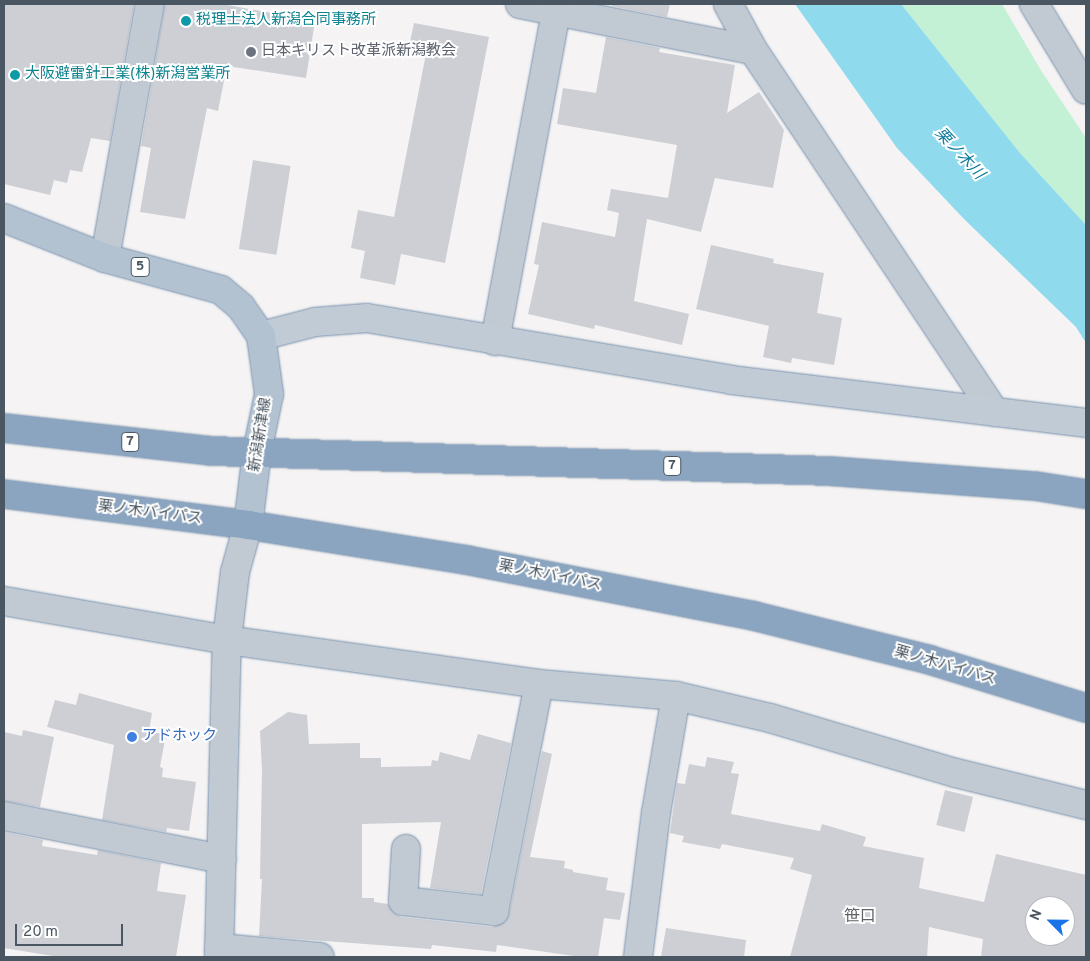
<!DOCTYPE html>
<html>
<head>
<meta charset="utf-8">
<style>
	body { margin:0 }
	#map { position:relative; width:1090px; height:961px; overflow:hidden; background:#f5f3f3; font-family:Overpass,"Noto Sans JP",sans-serif }
	div>[style] { position:absolute }
	[style*='--x'] { left:calc(var(--x)*1px); top:calc(var(--y)*1px); width:calc(var(--w)*1px); rotate:calc(var(--a)*1deg) }
	.green>* { inset:0; background:#c3f1d5 }
	.water>* { inset:0; background:#90daee }
	.building>* { inset:0; background:#cdcfd5; transform-origin:0 0 }
	.roads { filter:drop-shadow(0 0 1px #7690ad) drop-shadow(0 0 1px #7690ad) }
	.street>* { height:28px; margin:-14px; padding:0 14px; transform-origin:14px; border-radius:14px; background:#c1cad2 }
	.secondary>* { height:28px; margin:-14px; padding:0 14px; transform-origin:14px; border-radius:14px; background:#c1cbd6 }
	.primary>* { height:28px; margin:-14px; padding:0 14px; transform-origin:14px; border-radius:14px; background:#b3c2d1 }
	.highway>* { height:28px; margin:-14px; padding:0 14px; transform-origin:14px; border-radius:14px; background:#8ba5c1 }
	.dots>* { width:14px; height:14px; translate:-50% -50%; box-sizing:border-box; border:2px solid #fff; border-radius:50% }
	span { translate:-50% -50%; white-space:nowrap; text-align:center; line-height:1.15; -webkit-text-stroke:4px #fff; paint-order:stroke }
	.shield-label span { padding:1px 4px; background:#fff; border:1px solid; border-radius:4px; -webkit-text-stroke-width:0 }
	.shield-label { font-size:14px; color:#4a5661; font-weight:700 }
	.culture-label { font-size:15px; color:#0d838f }
	.left { translate:0 -50%; text-align:left }
	.worship-label { font-size:15px; color:#5b616d }
	.street-label { font-size:15px; color:#4a5661 }
	.shop-label { font-size:15px; color:#366cbe }
	.water-label { font-size:16px; color:#0c7c9b; font-style:italic }
	.neighbourhood-label { font-size:16px; color:#5f6368 }
	.frame { position:absolute; inset:0; border:5px solid #4a5661; pointer-events:none }
	.north { position:absolute; left:1025px; top:896px; width:50px; height:50px; box-sizing:border-box; background:#fff; border:1px solid #b7bbc0; border-radius:50%; rotate:293deg; font-size:14px; font-weight:700; line-height:20px; text-align:center; color:#4a5661 }
	.north::after { content:''; display:block; margin:auto; width:18px; height:22px; background:#1a73e8; clip-path:polygon(50% 0,100% 100%,50% 72%,0 100%) }
	.scale { position:absolute; left:15px; top:924px; width:108px; height:22px; box-sizing:border-box; border:2px solid #4a5661; border-top:0; padding-left:6px; font-size:15px; line-height:18px; white-space:nowrap; color:#4a5661; -webkit-text-stroke:4px #fff; paint-order:stroke }
</style>
</head>
<body>
<div id="map">
	<div class="green">
		<div style="clip-path:polygon(901px 4px,1002px 4px,1042px 72px,1086px 138px,1086px 225px,1020px 153px)"></div>
	</div>
	<div class="water">
		<div style="clip-path:polygon(795px 4px,901px 4px,1020px 153px,1086px 225px,1086px 343px,1076px 327px,964px 219px,897px 148px)"></div>
	</div>
	<div class="building">
		<div style="clip-path:polygon(4px 4px,134px 4px,110px 141px,91px 138px,82px 172px,70px 170px,67px 183px,54px 180px,50px 195px,4px 184px)"></div>
		<div style="clip-path:polygon(165px 4px,222px 4px,315px 21px,306px 78px,227px 66px,218px 111px,207px 108px,185px 219px,140px 212px,151px 148px,141px 146px)"></div>
		<div style="clip-path:polygon(612px 4px,670px 4px,667px 17px,612px 6px)"></div>
		<div style="clip-path:polygon(414px 23px,489px 37px,445px 263px,401px 254px,395px 285px,360px 278px,365px 251px,351px 248px,358px 210px,394px 217px,426px 54px,408px 51px)"></div>
		<div style="clip-path:polygon(606px 37px,660px 48px,659px 52px,735px 65px,727px 113px,759px 92px,784px 130px,773px 188px,715px 178px,701px 232px,647px 219px,634px 301px,689px 314px,682px 345px,595px 325px,594px 329px,528px 314px,539px 265px,534px 264px,542px 222px,615px 237px,619px 213px,607px 210px,611px 189px,668px 198px,677px 145px,557px 124px,563px 88px,596px 93px)"></div>
		<div style="left:253px;top:160px;width:38px;height:90px;rotate:9deg"></div>
		<div style="clip-path:polygon(711px 245px,774px 259px,773px 263px,824px 273px,817px 313px,842px 318px,834px 365px,792px 358px,791px 363px,763px 357px,769px 326px,696px 309px)"></div>
		<div style="clip-path:polygon(79px 693px,152px 713px,149px 732px,166px 734px,160px 767px,163px 768px,162px 777px,196px 782px,189px 831px,167px 828px,166px 832px,102px 820px,114px 745px,47px 727px,55px 700px,76px 705px)"></div>
		<div style="clip-path:polygon(288px 712px,307px 715px,309px 744px,360px 743px,360px 758px,381px 758px,381px 767px,431px 766px,432px 760px,438px 761px,440px 752px,470px 760px,478px 734px,511px 743px,481px 894px,430px 888px,441px 822px,362px 824px,362px 898px,374px 898px,374px 902px,388px 904px,394px 913px,401px 917px,492px 927px,506px 921px,509px 914px,542px 751px,552px 754px,530px 857px,565px 861px,564px 868px,573px 870px,573px 872px,608px 878px,606px 890px,625px 893px,620px 920px,604px 918px,598px 957px,581px 957px,497px 945px,496px 952px,432px 945px,431px 949px,259px 936px,262px 879px,260px 879px,262px 770px,260px 731px)"></div>
		<div style="clip-path:polygon(23px 730px,54px 737px,40px 807px,4px 801px,4px 732px,22px 736px)"></div>
		<div style="clip-path:polygon(evenodd,707px 757px,734px 762px,731px 773px,739px 774px,731px 814px,820px 831px,822px 824px,866px 837px,863px 846px,924px 858px,919px 888px,984px 902px,996px 854px,1086px 875px,1086px 957px,981px 957px,983px 939px,929px 927px,927px 957px,790px 957px,812px 875px,790px 869px,794px 858px,722px 844px,720px 849px,682px 842px,684px 836px,670px 833px,677px 783px,685px 784px,689px 764px,705px 767px,707px 757px,1035px 906px,1065px 906px,1065px 936px,1035px 936px,1035px 906px)"></div>
		<div style="left:945px;top:790px;width:29px;height:36px;rotate:14deg"></div>
		<div style="clip-path:polygon(4px 832px,43px 840px,42px 846px,97px 855px,98px 850px,161px 863px,157px 891px,186px 895px,176px 957px,59px 957px,4px 948px)"></div>
		<div style="clip-path:polygon(666px 928px,746px 940px,744px 957px,661px 957px)"></div>
	</div>
	<div class="roads">
		<div class="street">
			<div style="--x:520;--y:4;--w:237;--a:11.2"></div>
			<div style="--x:728;--y:4;--w:52;--a:61.5"></div>
			<div style="--x:753;--y:50;--w:435;--a:56.3"></div>
			<div style="--x:1034;--y:4;--w:100;--a:58.8"></div>
			<div style="--x:105;--y:258;--w:258;--a:-80"></div>
			<div style="--x:495;--y:341;--w:336;--a:-79.5"></div>
			<div style="--x:4;--y:601;--w:226;--a:9.9"></div>
			<div style="--x:227;--y:640;--w:315;--a:8"></div>
			<div style="--x:539;--y:684;--w:138;--a:5"></div>
			<div style="--x:676;--y:696;--w:97;--a:13.2"></div>
			<div style="--x:770;--y:718;--w:194;--a:16.5"></div>
			<div style="--x:956;--y:773;--w:134;--a:13.8"></div>
			<div style="--x:4;--y:816;--w:222;--a:11.2"></div>
			<div style="--x:406;--y:849;--w:52;--a:93.3"></div>
			<div style="--x:403;--y:901;--w:92;--a:6.3"></div>
			<div style="--x:494;--y:911;--w:231;--a:-78.8"></div>
			<div style="--x:219;--y:948;--w:101;--a:5.1"></div>
			<div style="--x:219;--y:957;--w:317;--a:-88.6"></div>
			<div style="--x:227;--y:640;--w:68;--a:-83.3"></div>
			<div style="--x:235;--y:572;--w:49;--a:-74.5"></div>
			<div style="--x:638;--y:957;--w:145;--a:-82.9"></div>
			<div style="--x:656;--y:813;--w:119;--a:-80.3"></div>
		</div>
		<div class="secondary">
			<div style="--x:261;--y:336;--w:56;--a:-14.5"></div>
			<div style="--x:315;--y:322;--w:52;--a:-4.4"></div>
			<div style="--x:367;--y:318;--w:370;--a:9.6"></div>
			<div style="--x:732;--y:380;--w:357;--a:6.9"></div>
		</div>
		<div class="primary">
			<div style="--x:4;--y:218;--w:109;--a:21.6"></div>
			<div style="--x:105;--y:258;--w:120;--a:15.4"></div>
			<div style="--x:221;--y:290;--w:26;--a:40"></div>
			<div style="--x:241;--y:307;--w:35;--a:55"></div>
			<div style="--x:261;--y:336;--w:59;--a:82.1"></div>
			<div style="--x:269;--y:394;--w:59;--a:101.7"></div>
			<div style="--x:257;--y:452;--w:74;--a:97"></div>
		</div>
		<div class="highway">
			<div style="--x:4;--y:428;--w:208;--a:6.3"></div>
			<div style="--x:211;--y:451;--w:618;--a:1.85"></div>
			<div style="--x:829;--y:471;--w:207;--a:4.2"></div>
			<div style="--x:1035;--y:486;--w:52;--a:8.9"></div>
			<div style="--x:4;--y:494;--w:246;--a:7.2"></div>
			<div style="--x:248;--y:525;--w:221;--a:9.1"></div>
			<div style="--x:466;--y:560;--w:293;--a:11"></div>
			<div style="--x:754;--y:616;--w:181;--a:14"></div>
			<div style="--x:930;--y:660;--w:163;--a:17.1"></div>
		</div>
	</div>
	<div class="dots">
		<div style="left:186px;top:21px;background:#0f9aa8"></div>
		<div style="left:251px;top:52px;background:#6b7280"></div>
		<div style="left:15px;top:75px;background:#0f9aa8"></div>
		<div style="left:132px;top:737px;background:#3f7fe0"></div>
	</div>
	<div class="shield-label">
		<span style="left:140px;top:267px">5</span>
		<span style="left:130px;top:442px">7</span>
		<span style="left:672px;top:466px">7</span>
	</div>
	<div class="culture-label">
		<span class="left" style="left:196px;top:21px">税理士法人新潟合同事務所</span>
		<span class="left" style="left:25px;top:75px">大阪避雷針工業(株)新潟営業所</span>
	</div>
	<div class="worship-label">
		<span class="left" style="left:261px;top:52px">日本キリスト改革派新潟教会</span>
	</div>
	<div class="street-label">
		<span style="left:261px;top:435px;rotate:-81deg">新潟新津線</span>
		<span style="left:150px;top:513px;rotate:7deg">栗ノ木バイパス</span>
		<span style="left:550px;top:576px;rotate:11deg">栗ノ木バイパス</span>
		<span style="left:945px;top:666px;rotate:16deg">栗ノ木バイパス</span>
	</div>
	<div class="shop-label">
		<span class="left" style="left:142px;top:737px">アドホック</span>
	</div>
	<div class="water-label">
		<span style="left:959px;top:154px;rotate:47deg">栗ノ木川</span>
	</div>
	<div class="neighbourhood-label">
		<span style="left:860px;top:917px">笹口</span>
	</div>
	<div class="frame"></div>
	<div class="north">N</div>
	<div class="scale">20 m</div>
</div>
</body>
</html>
